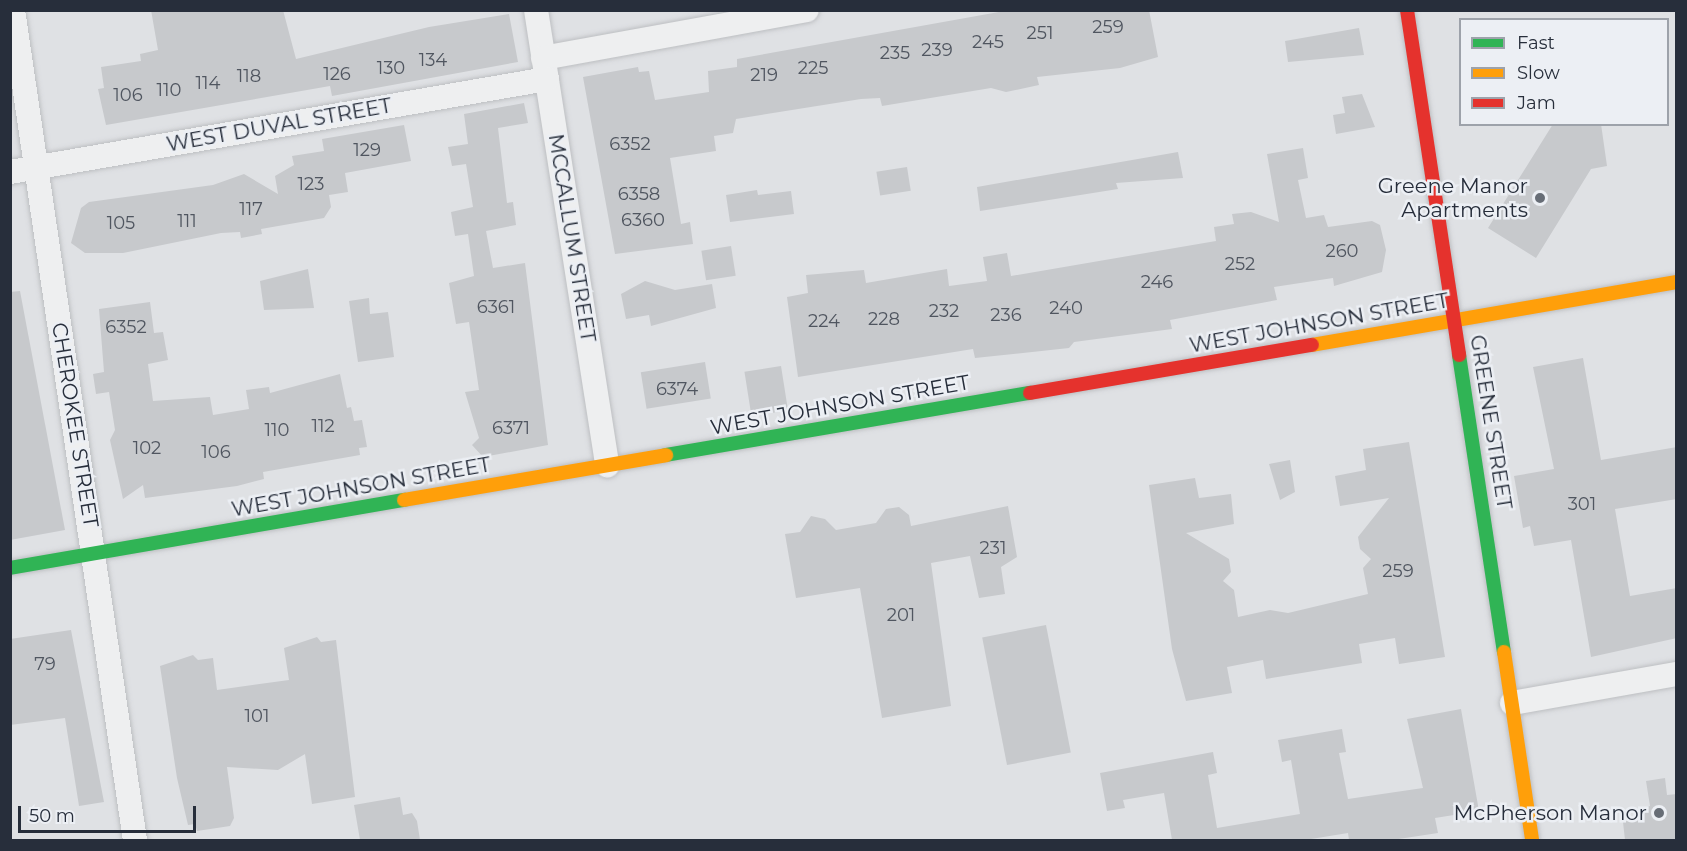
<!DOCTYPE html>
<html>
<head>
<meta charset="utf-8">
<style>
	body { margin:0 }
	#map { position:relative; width:1687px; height:851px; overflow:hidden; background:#dfe1e4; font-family:Montserrat,sans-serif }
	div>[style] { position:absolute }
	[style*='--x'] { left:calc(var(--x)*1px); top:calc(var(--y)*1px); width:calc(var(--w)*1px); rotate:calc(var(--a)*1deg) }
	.building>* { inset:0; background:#c7c9cc; transform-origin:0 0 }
	.roads { filter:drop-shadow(0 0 2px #bdbfc2) drop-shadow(0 0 2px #bdbfc2) }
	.street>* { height:24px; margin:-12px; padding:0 12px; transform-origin:12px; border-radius:12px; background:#eeeff0 }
	.fast>* { height:14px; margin:-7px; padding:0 7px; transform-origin:7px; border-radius:7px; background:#30b455 }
	.slow>* { height:14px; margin:-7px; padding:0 7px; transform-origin:7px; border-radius:7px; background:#ff9f0a }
	.jam>* { height:14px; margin:-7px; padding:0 7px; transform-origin:7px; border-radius:7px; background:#e5322d }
	.dots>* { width:16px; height:16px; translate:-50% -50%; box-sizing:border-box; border:3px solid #eceff4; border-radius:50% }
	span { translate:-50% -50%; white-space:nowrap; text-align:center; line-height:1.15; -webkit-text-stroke:5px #eceff4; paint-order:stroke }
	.number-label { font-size:18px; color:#505660 }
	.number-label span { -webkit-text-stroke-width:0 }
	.street-label { font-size:21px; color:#272e3b }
	.poi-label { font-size:21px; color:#272e3b }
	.right { translate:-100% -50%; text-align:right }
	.frame { position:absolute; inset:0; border:12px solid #272e3b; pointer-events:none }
	.legend { position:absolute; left:1459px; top:18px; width:210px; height:108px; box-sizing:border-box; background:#eceff4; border:2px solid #9da2aa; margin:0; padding:8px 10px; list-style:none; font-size:18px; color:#272e3b }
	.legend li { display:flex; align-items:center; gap:12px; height:30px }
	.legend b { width:30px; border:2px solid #9da2aa }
	.scale { position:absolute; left:18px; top:806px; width:178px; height:27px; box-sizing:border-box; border:3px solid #272e3b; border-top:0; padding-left:8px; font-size:18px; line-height:21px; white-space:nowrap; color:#272e3b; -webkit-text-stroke:4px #eceff4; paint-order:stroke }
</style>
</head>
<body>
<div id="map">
	<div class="building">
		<div style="clip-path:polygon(151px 10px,283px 10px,296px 59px,429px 27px,509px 14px,518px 62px,332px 96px,330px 86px,106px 125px,98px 89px,104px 88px,101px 67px,141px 61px,140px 54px,158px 50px)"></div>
		<div style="clip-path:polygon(1010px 10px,1149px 10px,1158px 57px,1120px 68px,1037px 77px,1039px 85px,1006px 92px,991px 88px,882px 106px,880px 98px,861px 99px,736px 119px,733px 133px,714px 136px,716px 151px,670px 158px,681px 224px,690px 222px,693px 244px,615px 254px,583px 77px,638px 67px,639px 72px,649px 71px,655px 100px,709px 92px,708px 71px,737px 67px,737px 59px)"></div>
		<div style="clip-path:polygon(1359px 28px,1364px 55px,1288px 62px,1285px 41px)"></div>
		<div style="clip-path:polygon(1362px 94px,1375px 127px,1336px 134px,1333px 115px,1345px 113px,1342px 97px)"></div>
		<div style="clip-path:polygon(524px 103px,528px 123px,498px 128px,507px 203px,513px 202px,516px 225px,486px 231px,493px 268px,525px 263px,548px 445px,483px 457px,472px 445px,479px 438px,465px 392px,479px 390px,469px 322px,456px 324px,449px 283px,474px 276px,468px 234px,455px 236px,451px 212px,473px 207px,466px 164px,452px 166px,448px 147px,468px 144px,464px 114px)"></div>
		<div style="clip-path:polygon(1553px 124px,1601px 124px,1607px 166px,1591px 169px,1536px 258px,1488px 228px)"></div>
		<div style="clip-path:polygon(404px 125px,411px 161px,345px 173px,348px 192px,329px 195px,331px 207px,324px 218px,261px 229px,262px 234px,241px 238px,240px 232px,221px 233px,123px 253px,85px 253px,71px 243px,81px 208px,89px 202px,213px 185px,244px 174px,278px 194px,275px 176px,294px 165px,292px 156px,324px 151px,322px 139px)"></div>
		<div style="clip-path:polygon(1303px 148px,1308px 178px,1298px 180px,1306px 218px,1324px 215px,1328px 227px,1372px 221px,1380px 225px,1386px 250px,1382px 272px,1334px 286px,1333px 278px,1274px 287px,1277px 300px,1170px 320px,1172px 329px,1074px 342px,1069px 348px,975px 358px,973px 349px,798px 377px,787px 297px,808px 293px,806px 275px,864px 270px,866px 283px,947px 269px,949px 286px,987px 281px,983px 257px,1007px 253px,1011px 276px,1216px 241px,1214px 227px,1234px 224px,1232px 214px,1251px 212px,1279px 222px,1267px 154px)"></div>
		<div style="clip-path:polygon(1178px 152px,1183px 178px,1116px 183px,1118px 189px,980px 211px,977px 187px)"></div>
		<div style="left:907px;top:167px;width:24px;height:31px;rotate:81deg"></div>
		<div style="clip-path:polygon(757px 190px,758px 195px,791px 191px,794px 214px,730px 222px,726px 195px)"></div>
		<div style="left:731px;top:246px;width:30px;height:30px;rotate:81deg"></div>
		<div style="clip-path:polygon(308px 269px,314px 308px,264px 310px,260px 281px)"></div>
		<div style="clip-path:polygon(645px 281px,675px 290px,712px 284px,716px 308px,651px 326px,649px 315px,626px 319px,621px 294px)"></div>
		<div style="clip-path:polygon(20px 291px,65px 530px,10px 540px,10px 292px)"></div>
		<div style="clip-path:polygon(369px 298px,370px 314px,388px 312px,394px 357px,358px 362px,349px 301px)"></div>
		<div style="clip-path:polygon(150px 302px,154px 333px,163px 332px,168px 360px,148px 364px,153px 401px,210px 397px,213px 415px,249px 409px,246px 390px,269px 387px,270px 393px,340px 374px,347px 408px,351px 407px,354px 421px,362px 420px,367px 447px,359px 448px,360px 455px,263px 472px,264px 479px,237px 486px,145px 498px,143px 485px,123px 499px,110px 440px,115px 430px,109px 392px,96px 394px,93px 374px,104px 372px,99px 309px)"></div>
		<div style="clip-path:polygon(1583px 358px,1601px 460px,1677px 447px,1677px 499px,1615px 509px,1630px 596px,1677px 588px,1677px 638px,1591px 657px,1571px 540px,1534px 546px,1530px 526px,1523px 528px,1514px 476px,1554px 469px,1533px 367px)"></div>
		<div style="left:705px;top:362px;width:37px;height:65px;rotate:81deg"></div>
		<div style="left:781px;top:366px;width:45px;height:37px;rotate:81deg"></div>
		<div style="clip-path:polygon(1409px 442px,1445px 657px,1399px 664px,1395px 638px,1359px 644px,1362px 663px,1266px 679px,1263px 660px,1227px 667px,1232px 693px,1186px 701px,1172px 649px,1149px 485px,1195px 478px,1199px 498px,1231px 494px,1234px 524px,1186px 533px,1229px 559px,1231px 572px,1223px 581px,1234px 590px,1238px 617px,1270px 610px,1288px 613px,1368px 594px,1363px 568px,1371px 559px,1360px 549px,1358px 537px,1389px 498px,1340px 506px,1335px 476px,1366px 470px,1363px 449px)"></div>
		<div style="clip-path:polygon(1290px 460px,1295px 492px,1280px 500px,1269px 464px)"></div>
		<div style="clip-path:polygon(1008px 506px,1017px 557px,1001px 567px,1005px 594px,979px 598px,970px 556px,931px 563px,951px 706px,882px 718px,860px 588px,796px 598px,785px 534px,800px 532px,811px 516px,825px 519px,836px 530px,876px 523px,886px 509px,899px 507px,909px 515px,911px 526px)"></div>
		<div style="left:1046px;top:625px;width:130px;height:65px;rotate:79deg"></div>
		<div style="clip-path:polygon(71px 630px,104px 802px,79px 806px,65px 718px,10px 725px,10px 639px)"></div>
		<div style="clip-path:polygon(317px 637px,321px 642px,336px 640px,355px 797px,312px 804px,305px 754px,278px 770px,227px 767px,234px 818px,230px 826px,197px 831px,195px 824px,188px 825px,177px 778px,160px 666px,193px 655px,198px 660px,213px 658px,217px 690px,289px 680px,284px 648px)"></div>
		<div style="clip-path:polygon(1461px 709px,1479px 811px,1435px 818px,1438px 833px,1392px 840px,1349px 840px,1348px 833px,1305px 840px,1172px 840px,1164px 793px,1123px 800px,1125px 808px,1107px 811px,1100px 773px,1213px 752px,1217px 773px,1208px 775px,1217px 828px,1300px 814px,1291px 760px,1282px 762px,1278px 740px,1342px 729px,1346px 752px,1339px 753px,1348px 799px,1423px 788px,1407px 719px)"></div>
		<div style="clip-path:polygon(1665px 778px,1667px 795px,1677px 794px,1677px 840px,1625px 840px,1623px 822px,1643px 817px,1641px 809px,1650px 806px,1646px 781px)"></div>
		<div style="clip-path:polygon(400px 797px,403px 815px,412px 813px,417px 821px,420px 840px,360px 840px,354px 805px)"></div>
	</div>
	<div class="roads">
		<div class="street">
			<div style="--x:13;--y:10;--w:839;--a:81.64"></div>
			<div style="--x:536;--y:10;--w:461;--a:81.1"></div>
			<div style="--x:543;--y:58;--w:268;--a:-10.3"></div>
			<div style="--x:10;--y:172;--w:545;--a:-9.83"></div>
			<div style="--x:1512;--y:703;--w:167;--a:-10"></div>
		</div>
		<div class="fast">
			<div style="--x:1459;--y:355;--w:300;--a:81.4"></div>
			<div style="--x:666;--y:455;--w:369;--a:-9.7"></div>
			<div style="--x:10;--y:568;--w:400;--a:-9.8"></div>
		</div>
		<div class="slow">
			<div style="--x:1312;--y:345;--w:369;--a:-9.8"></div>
			<div style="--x:404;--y:500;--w:266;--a:-9.7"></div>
			<div style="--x:1504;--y:652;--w:190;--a:81.5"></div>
		</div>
		<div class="jam">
			<div style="--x:1407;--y:10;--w:349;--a:81.4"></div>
			<div style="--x:1030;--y:393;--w:286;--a:-9.7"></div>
		</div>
	</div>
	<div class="dots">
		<div style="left:1540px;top:198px;background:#676d76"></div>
		<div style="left:1659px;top:813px;background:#676d76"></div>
	</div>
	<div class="number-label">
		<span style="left:1108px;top:27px">259</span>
		<span style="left:1040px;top:33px">251</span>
		<span style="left:988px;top:42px">245</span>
		<span style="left:937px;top:50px">239</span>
		<span style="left:895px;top:53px">235</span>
		<span style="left:433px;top:60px">134</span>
		<span style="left:391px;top:68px">130</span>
		<span style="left:813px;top:68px">225</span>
		<span style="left:337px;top:74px">126</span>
		<span style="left:764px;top:75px">219</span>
		<span style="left:249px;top:76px">118</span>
		<span style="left:208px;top:83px">114</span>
		<span style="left:169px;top:90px">110</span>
		<span style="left:128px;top:95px">106</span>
		<span style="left:630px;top:144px">6352</span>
		<span style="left:367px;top:150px">129</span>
		<span style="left:311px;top:184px">123</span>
		<span style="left:639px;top:194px">6358</span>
		<span style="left:251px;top:209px">117</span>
		<span style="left:643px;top:220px">6360</span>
		<span style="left:187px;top:221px">111</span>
		<span style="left:121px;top:223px">105</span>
		<span style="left:1342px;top:251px">260</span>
		<span style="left:1240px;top:264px">252</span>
		<span style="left:1157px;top:282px">246</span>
		<span style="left:496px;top:307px">6361</span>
		<span style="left:1066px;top:308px">240</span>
		<span style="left:944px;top:311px">232</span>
		<span style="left:1006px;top:315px">236</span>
		<span style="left:884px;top:319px">228</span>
		<span style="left:824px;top:321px">224</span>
		<span style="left:126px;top:327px">6352</span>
		<span style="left:677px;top:389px">6374</span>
		<span style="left:323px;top:426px">112</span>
		<span style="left:511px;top:428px">6371</span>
		<span style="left:277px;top:430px">110</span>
		<span style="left:147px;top:448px">102</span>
		<span style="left:216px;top:452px">106</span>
		<span style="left:1582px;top:504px">301</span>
		<span style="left:993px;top:548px">231</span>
		<span style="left:1398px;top:571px">259</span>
		<span style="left:901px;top:615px">201</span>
		<span style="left:45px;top:664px">79</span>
		<span style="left:257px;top:716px">101</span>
	</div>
	<div class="street-label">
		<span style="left:279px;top:125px;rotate:-10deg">WEST DUVAL STREET</span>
		<span style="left:572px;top:238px;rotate:81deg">MCCALLUM STREET</span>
		<span style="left:1319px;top:323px;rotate:-10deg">WEST JOHNSON STREET</span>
		<span style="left:840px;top:405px;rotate:-10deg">WEST JOHNSON STREET</span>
		<span style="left:1491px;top:422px;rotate:81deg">GREENE STREET</span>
		<span style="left:75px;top:425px;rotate:81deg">CHEROKEE STREET</span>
		<span style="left:361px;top:487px;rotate:-10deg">WEST JOHNSON STREET</span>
	</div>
	<div class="poi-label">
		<span class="right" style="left:1528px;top:198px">Greene Manor<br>Apartments</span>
		<span class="right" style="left:1647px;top:813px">McPherson Manor</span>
	</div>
	<div class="frame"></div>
	<ul class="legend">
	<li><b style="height:8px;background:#30b455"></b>Fast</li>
	<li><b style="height:8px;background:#ff9f0a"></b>Slow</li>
	<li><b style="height:8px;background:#e5322d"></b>Jam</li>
	</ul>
	<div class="scale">50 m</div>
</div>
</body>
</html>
